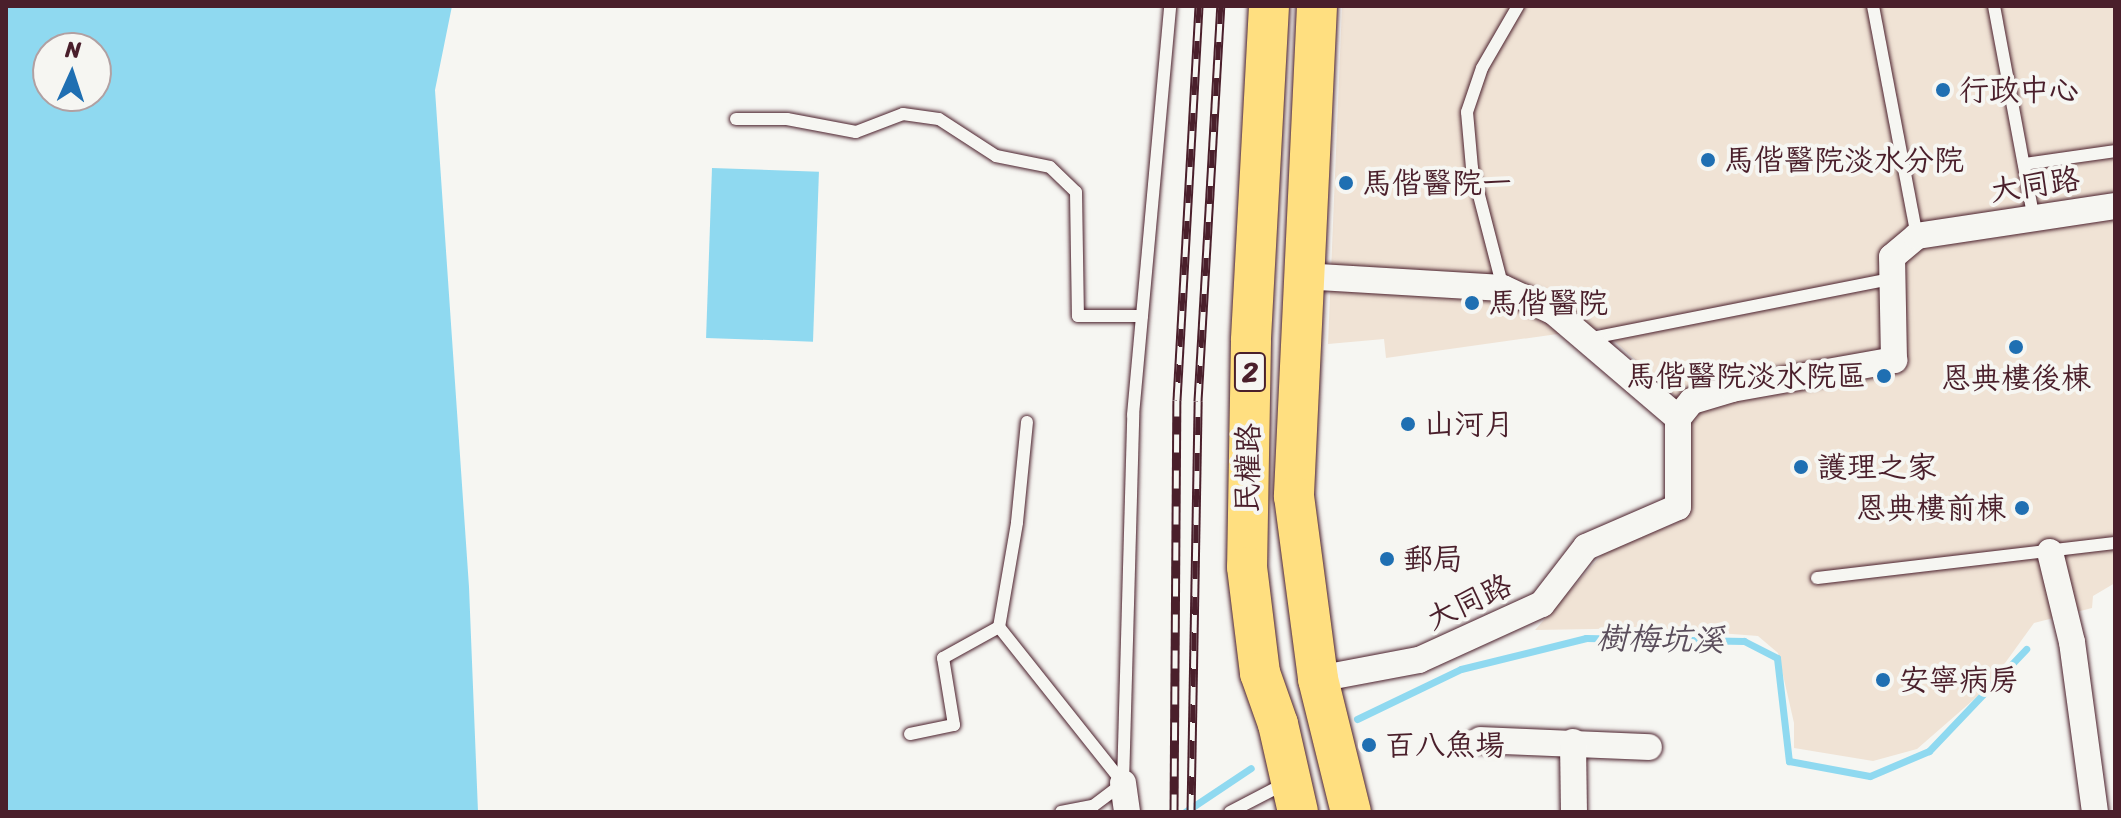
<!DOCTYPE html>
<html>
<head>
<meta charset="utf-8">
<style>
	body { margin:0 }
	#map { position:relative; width:2121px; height:818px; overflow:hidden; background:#f6f6f2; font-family:Sriracha,"LXGW WenKai TC",sans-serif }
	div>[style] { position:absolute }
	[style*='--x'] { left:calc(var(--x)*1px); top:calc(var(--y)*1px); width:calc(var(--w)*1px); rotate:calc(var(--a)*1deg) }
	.built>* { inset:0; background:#f0e3d5 }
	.water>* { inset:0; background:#8fd9f0; transform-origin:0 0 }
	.stream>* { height:7px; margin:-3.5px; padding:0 3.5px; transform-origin:3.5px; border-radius:3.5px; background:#8fd9f0 }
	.roads { filter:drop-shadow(0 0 2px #4a1f2b) drop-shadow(0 0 2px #4a1f2b) }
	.lane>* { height:12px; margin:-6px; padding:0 6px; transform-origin:6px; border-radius:6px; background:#f6f6f2 }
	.street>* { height:26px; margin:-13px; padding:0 13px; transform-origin:13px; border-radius:13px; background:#f6f6f2 }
	.primary>* { height:40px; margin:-20px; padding:0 20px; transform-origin:20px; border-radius:20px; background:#ffdf80 }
	.rail>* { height:9px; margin-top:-4.5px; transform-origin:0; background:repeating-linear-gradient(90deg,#f6f6f2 0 18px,#4a1f2b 0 36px); box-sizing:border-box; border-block:2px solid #4a1f2b }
	.dots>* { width:22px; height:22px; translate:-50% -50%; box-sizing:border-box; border:4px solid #f6f6f2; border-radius:50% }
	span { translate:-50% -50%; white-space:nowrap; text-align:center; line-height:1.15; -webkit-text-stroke:8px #f6f6f2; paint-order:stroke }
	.shield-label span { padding:2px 6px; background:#f6f6f2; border:2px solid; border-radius:6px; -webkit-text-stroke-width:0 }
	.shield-label { font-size:28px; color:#4a1f2b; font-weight:700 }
	.poi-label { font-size:30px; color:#4a1f2b }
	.left { translate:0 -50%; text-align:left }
	.right { translate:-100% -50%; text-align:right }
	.street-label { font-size:30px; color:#4a1f2b }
	.water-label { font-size:32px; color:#5b4e5c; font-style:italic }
	.frame { position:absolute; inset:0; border:8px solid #4a1f2b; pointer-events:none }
	.north { position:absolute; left:32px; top:32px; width:80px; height:80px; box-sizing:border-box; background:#f6f6f2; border:2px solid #b1a0a2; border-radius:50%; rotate:3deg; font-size:22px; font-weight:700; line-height:32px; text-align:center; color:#4a1f2b }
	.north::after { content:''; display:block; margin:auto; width:28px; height:36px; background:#1f6fb2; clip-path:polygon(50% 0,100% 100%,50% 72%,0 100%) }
</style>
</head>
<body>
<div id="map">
	<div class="built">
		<div style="clip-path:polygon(1342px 6px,2115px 6px,2115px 583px,2093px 596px,2092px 608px,2034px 623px,1987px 688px,1917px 749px,1873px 761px,1794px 748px,1794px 723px,1778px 653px,1758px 636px,1654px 628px,1535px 630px,1606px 550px,1676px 523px,1689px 504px,1691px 423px,1673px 394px,1600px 328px,1386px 358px,1384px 339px,1328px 344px)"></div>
	</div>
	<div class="water">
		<div style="clip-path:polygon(evenodd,6px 6px,452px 6px,435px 90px,469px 587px,478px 812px,6px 812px,6px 6px,48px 48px,96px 48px,96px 96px,48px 96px,48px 48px)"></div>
		<div style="left:712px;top:168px;width:107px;height:170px;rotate:2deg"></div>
	</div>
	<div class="stream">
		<div style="--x:1357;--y:719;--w:115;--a:-25.7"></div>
		<div style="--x:1461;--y:669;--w:129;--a:-13.9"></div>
		<div style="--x:1586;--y:638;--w:158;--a:1.1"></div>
		<div style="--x:1744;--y:641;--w:37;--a:27"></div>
		<div style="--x:1777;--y:658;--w:104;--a:83.4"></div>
		<div style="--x:1789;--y:761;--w:82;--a:10.5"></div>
		<div style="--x:1870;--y:776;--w:64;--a:-23"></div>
		<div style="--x:1929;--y:751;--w:141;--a:-46.4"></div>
		<div style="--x:1185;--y:812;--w:79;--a:-33.7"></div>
	</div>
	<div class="roads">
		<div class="lane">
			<div style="--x:1873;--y:6;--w:234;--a:79.2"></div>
			<div style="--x:1994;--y:6;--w:213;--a:79.4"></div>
			<div style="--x:736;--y:119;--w:51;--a:0"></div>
			<div style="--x:787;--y:119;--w:70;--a:10.7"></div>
			<div style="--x:856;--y:132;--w:50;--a:-21"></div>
			<div style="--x:903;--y:114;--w:36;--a:8"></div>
			<div style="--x:939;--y:119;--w:68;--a:33"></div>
			<div style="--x:996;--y:156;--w:55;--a:11.5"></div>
			<div style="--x:1050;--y:167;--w:36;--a:44"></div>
			<div style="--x:1076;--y:192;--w:124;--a:89.1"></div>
			<div style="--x:1078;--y:316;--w:64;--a:0"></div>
			<div style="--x:2024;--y:164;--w:92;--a:-8.1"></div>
			<div style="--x:1503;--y:288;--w:124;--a:-104.5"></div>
			<div style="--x:1472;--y:168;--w:56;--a:-95.1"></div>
			<div style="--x:1467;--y:112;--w:46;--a:-71.2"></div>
			<div style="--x:1482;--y:68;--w:72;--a:-59.9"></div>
			<div style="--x:1587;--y:339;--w:309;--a:-11.2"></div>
			<div style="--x:1027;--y:422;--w:101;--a:95.7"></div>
			<div style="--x:1017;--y:523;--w:106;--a:99.8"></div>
			<div style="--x:999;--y:627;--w:199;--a:51.5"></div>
			<div style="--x:1817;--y:578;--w:300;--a:-6.7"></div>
			<div style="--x:910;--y:734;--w:45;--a:-11.6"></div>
			<div style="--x:954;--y:725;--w:68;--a:-99.3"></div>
			<div style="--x:943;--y:658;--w:64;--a:-29"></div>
			<div style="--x:1123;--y:783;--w:368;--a:-88.4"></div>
			<div style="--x:1133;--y:415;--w:411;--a:-84.8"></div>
			<div style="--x:1061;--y:812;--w:33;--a:-11"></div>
			<div style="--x:1093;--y:806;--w:38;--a:-37"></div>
			<div style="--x:1230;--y:812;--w:61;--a:-27.4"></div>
		</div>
		<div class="street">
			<div style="--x:1302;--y:276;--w:201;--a:3.4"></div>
			<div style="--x:1503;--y:288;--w:56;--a:25.2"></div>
			<div style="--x:1554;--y:312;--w:163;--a:40.5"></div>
			<div style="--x:2050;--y:552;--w:93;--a:76.3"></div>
			<div style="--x:2072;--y:642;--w:172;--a:82.3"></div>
			<div style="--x:1318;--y:679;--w:103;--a:-10.7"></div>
			<div style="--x:1419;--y:660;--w:135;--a:-24.5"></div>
			<div style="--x:1542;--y:604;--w:72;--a:-52.3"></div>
			<div style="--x:1586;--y:547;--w:100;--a:-23.5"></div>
			<div style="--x:1678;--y:507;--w:89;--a:-90"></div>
			<div style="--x:1678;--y:418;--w:22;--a:-51"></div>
			<div style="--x:1692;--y:401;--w:42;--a:-16.7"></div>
			<div style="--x:1732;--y:389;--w:165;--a:-10.1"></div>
			<div style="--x:1894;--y:360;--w:103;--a:-91.1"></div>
			<div style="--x:1892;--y:257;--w:33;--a:-40"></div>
			<div style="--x:1917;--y:236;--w:200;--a:-8.6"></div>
			<div style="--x:1480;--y:740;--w:169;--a:2.4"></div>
			<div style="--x:1573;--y:742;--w:70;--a:89.2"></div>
			<div style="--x:1123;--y:783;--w:29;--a:82"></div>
		</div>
		<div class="primary">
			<div style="--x:1269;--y:6;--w:335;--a:93.1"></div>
			<div style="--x:1251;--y:341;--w:226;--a:91"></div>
			<div style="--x:1247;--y:567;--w:107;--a:83"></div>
			<div style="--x:1260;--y:673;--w:54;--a:70.6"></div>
			<div style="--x:1278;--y:724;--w:90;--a:77.2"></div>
			<div style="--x:1317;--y:6;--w:491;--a:92.7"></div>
			<div style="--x:1294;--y:496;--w:185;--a:82.5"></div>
			<div style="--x:1318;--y:679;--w:137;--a:76.1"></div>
		</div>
	</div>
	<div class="rail">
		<div style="--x:1174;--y:812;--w:412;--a:-89.6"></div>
		<div style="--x:1177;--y:400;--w:395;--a:-86.8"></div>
		<div style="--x:1191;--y:812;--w:411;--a:-89"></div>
		<div style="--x:1198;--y:401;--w:396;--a:-86.7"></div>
	</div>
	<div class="dots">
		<div style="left:1943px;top:90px;background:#1f6fb2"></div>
		<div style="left:1708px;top:160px;background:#1f6fb2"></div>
		<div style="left:1346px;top:183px;background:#1f6fb2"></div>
		<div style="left:1472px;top:303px;background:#1f6fb2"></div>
		<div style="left:2016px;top:347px;background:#1f6fb2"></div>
		<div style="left:1884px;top:376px;background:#1f6fb2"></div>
		<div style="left:1408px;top:424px;background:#1f6fb2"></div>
		<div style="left:1801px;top:467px;background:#1f6fb2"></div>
		<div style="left:2022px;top:508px;background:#1f6fb2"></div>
		<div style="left:1387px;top:559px;background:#1f6fb2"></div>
		<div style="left:1883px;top:680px;background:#1f6fb2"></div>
		<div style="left:1369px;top:745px;background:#1f6fb2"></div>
	</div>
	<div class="shield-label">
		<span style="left:1250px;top:372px">2</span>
	</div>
	<div class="poi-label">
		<span class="left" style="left:1959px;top:90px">行政中心</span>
		<span class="left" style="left:1724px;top:160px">馬偕醫院淡水分院</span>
		<span class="left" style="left:1362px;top:183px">馬偕醫院一</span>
		<span class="left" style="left:1488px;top:303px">馬偕醫院</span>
		<span class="right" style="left:1866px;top:376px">馬偕醫院淡水院區</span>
		<span style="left:2016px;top:378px">恩典樓後棟</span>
		<span class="left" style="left:1424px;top:424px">山河月</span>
		<span class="left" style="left:1817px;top:467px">護理之家</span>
		<span class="right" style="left:2006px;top:508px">恩典樓前棟</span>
		<span class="left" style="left:1403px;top:559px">郵局</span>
		<span class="left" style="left:1899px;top:680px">安寧病房</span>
		<span class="left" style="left:1385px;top:745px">百八魚場</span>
	</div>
	<div class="street-label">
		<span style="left:2035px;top:185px;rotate:-8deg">大同路</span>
		<span style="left:1248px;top:468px;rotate:-89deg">民權路</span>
		<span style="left:1469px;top:602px;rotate:-25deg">大同路</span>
	</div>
	<div class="water-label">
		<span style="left:1660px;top:640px;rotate:1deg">樹梅坑溪</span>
	</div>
	<div class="frame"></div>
	<div class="north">N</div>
</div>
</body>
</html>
